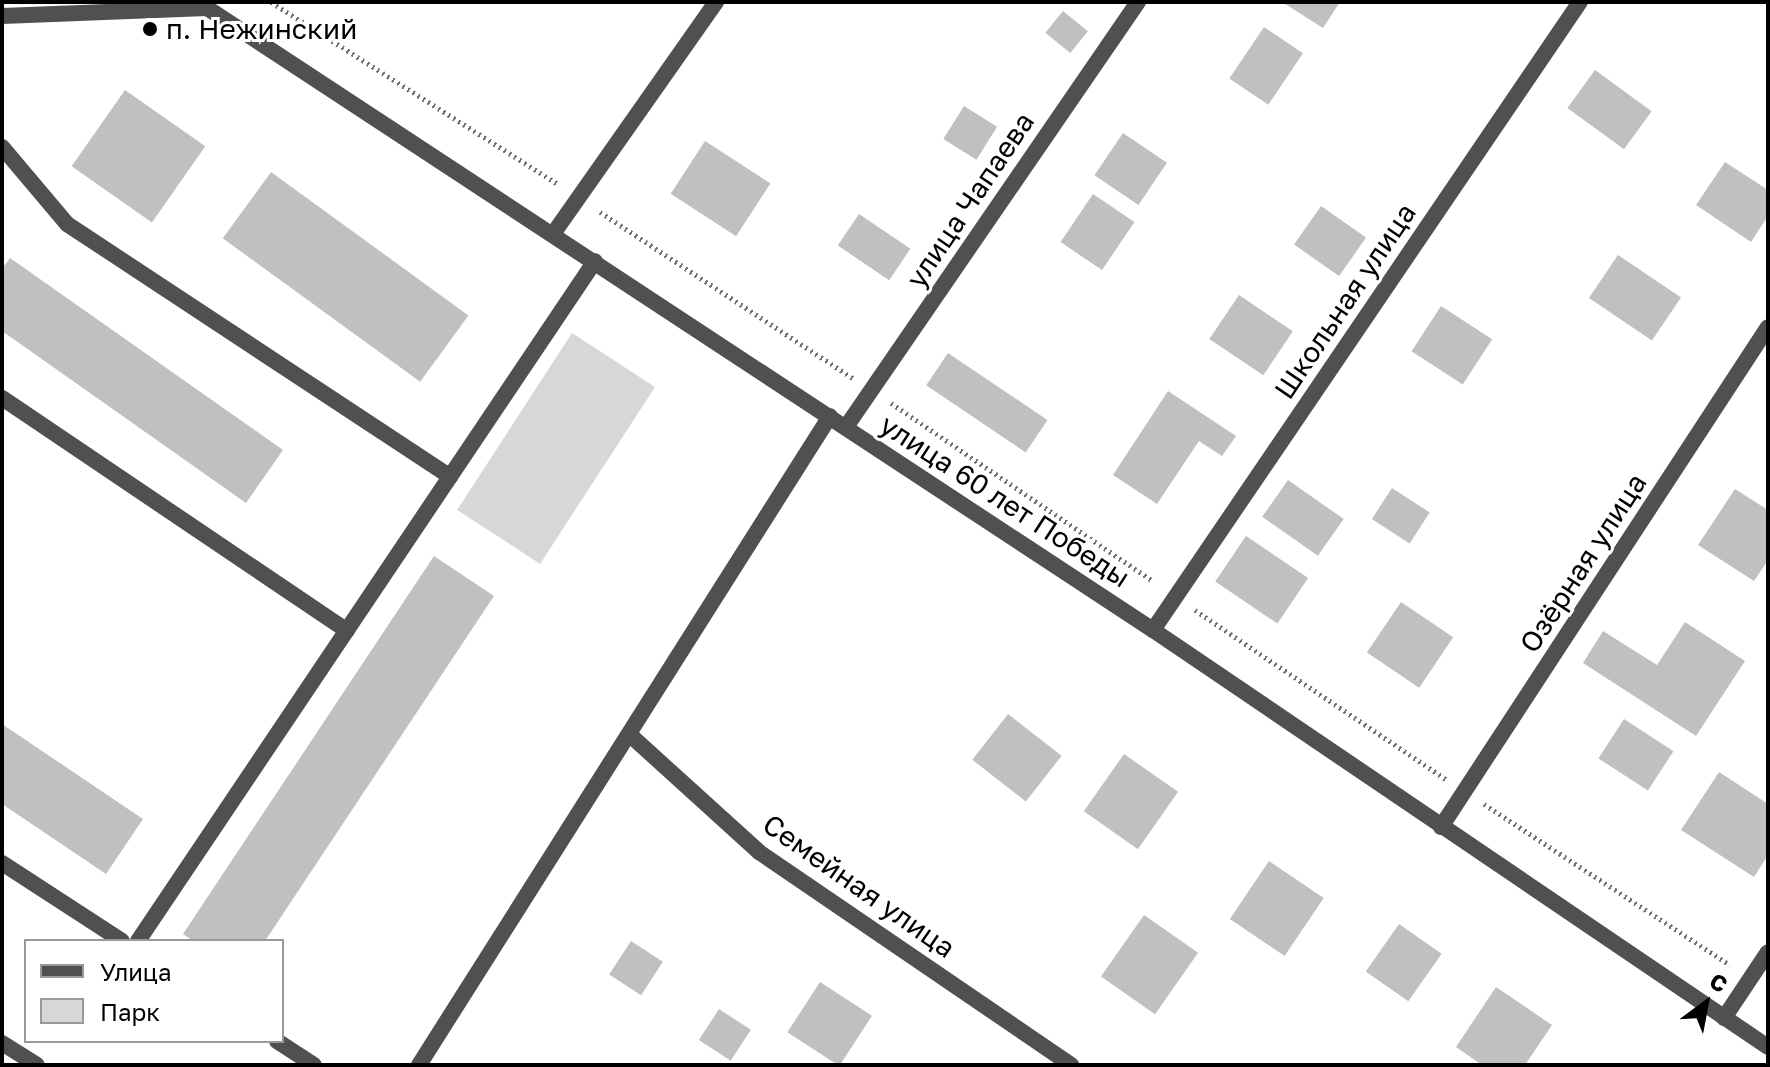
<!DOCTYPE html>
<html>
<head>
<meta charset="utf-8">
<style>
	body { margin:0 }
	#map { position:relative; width:1770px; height:1067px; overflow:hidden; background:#fff; font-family:"Golos Text",sans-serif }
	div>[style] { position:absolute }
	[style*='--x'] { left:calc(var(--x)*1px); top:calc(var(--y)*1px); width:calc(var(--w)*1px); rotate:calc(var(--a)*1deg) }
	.green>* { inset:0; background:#d7d7d7; transform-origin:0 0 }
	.building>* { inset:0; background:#c0c0c0; transform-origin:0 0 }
	.path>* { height:5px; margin-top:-2.5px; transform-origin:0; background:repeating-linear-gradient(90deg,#727272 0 2px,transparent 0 6px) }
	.service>* { height:16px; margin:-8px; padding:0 8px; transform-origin:8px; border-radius:8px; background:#505050 }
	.minor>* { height:16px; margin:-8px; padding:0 8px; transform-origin:8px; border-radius:8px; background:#505050 }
	.dots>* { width:22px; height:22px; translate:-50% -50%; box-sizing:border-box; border:4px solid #fff; border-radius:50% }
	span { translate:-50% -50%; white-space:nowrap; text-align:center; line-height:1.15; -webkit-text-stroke:6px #fff; paint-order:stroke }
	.poi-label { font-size:28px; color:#000 }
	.left { translate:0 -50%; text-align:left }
	.street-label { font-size:28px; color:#000 }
	.frame { position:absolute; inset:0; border:4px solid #000; pointer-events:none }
	.legend { position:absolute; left:24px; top:939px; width:260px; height:104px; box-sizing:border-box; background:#fff; border:2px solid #999; margin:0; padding:10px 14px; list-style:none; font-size:24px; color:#000 }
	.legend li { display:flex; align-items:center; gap:16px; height:40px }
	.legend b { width:40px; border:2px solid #999 }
	.north { position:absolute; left:1666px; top:963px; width:80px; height:80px; -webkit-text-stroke:6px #fff; paint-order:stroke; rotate:32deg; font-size:22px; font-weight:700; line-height:32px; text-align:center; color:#000 }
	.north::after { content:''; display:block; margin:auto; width:28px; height:36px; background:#000; clip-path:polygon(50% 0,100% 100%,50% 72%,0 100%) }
</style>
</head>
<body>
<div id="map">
	<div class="green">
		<div style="left:572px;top:333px;width:99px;height:211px;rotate:33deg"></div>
	</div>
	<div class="building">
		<div style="clip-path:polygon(1282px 2px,1340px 2px,1323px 28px)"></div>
		<div style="left:1063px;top:11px;width:32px;height:28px;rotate:39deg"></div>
		<div style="left:1264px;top:27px;width:47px;height:62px;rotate:34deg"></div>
		<div style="left:1595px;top:70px;width:70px;height:47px;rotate:36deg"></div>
		<div style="left:125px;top:90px;width:98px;height:93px;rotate:35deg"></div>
		<div style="left:964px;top:106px;width:39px;height:39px;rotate:32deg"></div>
		<div style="left:1123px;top:133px;width:53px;height:51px;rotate:34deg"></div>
		<div style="left:705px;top:141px;width:78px;height:63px;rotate:33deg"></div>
		<div style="clip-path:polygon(1725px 162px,1768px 190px,1768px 216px,1751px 242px,1696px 205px)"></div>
		<div style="left:271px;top:172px;width:244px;height:82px;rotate:36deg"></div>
		<div style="left:1093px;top:194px;width:50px;height:58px;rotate:34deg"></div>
		<div style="left:1321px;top:206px;width:55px;height:47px;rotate:35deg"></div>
		<div style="left:859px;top:214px;width:62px;height:38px;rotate:34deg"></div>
		<div style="left:1618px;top:255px;width:76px;height:52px;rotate:34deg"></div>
		<div style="clip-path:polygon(10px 258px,283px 450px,246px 503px,2px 331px,2px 269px)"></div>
		<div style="left:1239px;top:295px;width:65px;height:53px;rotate:34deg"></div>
		<div style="left:1441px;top:306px;width:61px;height:54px;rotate:33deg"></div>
		<div style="left:948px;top:353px;width:120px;height:39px;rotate:34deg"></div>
		<div style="clip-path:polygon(1168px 391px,1236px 436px,1222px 456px,1199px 441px,1157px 504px,1113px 475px)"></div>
		<div style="left:1288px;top:480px;width:68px;height:45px;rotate:35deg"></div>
		<div style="left:1392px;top:488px;width:45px;height:37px;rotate:33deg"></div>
		<div style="clip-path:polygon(1735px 489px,1768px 510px,1768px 560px,1754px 581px,1698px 545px)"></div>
		<div style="left:1246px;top:536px;width:75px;height:55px;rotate:34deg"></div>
		<div style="clip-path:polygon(434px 556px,494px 596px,265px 941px,193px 941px,183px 934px)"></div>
		<div style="left:1401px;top:602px;width:63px;height:61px;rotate:34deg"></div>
		<div style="clip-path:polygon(1685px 622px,1745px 661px,1696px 736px,1583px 663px,1603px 631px,1657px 665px)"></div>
		<div style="left:1008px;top:714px;width:68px;height:58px;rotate:38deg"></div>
		<div style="left:1624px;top:719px;width:59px;height:47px;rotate:33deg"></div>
		<div style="clip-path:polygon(2px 724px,143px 819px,106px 874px,2px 804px)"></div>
		<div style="left:1124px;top:754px;width:66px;height:70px;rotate:35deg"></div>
		<div style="clip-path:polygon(1719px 772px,1768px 804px,1768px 855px,1754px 877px,1681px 830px)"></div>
		<div style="left:1269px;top:861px;width:66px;height:70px;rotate:34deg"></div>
		<div style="left:1144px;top:915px;width:66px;height:75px;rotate:35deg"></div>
		<div style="left:1399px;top:924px;width:52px;height:58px;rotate:35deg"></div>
		<div style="left:631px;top:941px;width:38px;height:40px;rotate:33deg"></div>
		<div style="left:820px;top:982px;width:62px;height:60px;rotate:33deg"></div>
		<div style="clip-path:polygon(1496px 987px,1552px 1025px,1525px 1065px,1482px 1065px,1456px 1047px)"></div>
		<div style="left:719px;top:1009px;width:38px;height:37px;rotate:33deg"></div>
	</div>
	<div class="path">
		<div style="--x:271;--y:2;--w:340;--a:32.4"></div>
		<div style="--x:600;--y:212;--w:303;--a:33.3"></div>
		<div style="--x:891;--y:403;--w:318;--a:34.2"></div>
		<div style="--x:1195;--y:610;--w:303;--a:34"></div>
		<div style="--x:1484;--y:804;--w:294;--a:33.2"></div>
	</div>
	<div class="service">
		<div style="--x:2;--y:147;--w:101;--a:49.8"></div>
		<div style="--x:67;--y:224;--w:459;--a:33.4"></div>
		<div style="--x:2;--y:398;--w:416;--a:34"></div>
		<div style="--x:2;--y:863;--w:143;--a:33"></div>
		<div style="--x:138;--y:941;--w:819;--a:-56.1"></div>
		<div style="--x:277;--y:1041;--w:44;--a:33"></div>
		<div style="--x:2;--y:1043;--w:41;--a:32.2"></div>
	</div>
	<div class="minor">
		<div style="--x:198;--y:2;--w:1143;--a:33.33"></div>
		<div style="--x:1153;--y:630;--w:743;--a:34.14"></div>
		<div style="--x:2;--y:16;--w:205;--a:-2.2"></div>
		<div style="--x:553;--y:234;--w:284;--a:-54.9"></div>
		<div style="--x:846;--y:427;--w:516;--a:-55.51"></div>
		<div style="--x:1153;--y:630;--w:759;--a:-55.79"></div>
		<div style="--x:629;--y:734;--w:176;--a:42.2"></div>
		<div style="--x:759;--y:852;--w:378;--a:34.3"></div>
		<div style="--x:1441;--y:827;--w:597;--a:-56.82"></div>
		<div style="--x:1724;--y:1018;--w:79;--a:-56.3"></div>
		<div style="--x:419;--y:1065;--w:768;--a:-57.65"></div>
	</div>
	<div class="dots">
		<div style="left:150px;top:29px;background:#000"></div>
	</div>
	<div class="poi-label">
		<span class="left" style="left:166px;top:29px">п. Нежинский</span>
	</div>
	<div class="street-label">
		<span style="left:970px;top:200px;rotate:-56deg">улица Чапаева</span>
		<span style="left:1345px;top:301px;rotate:-56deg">Школьная улица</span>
		<span style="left:1005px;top:501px;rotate:33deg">улица 60 лет Победы</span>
		<span style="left:1583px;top:563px;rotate:-57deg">Озёрная улица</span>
		<span style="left:859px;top:886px;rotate:35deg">Семейная улица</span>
	</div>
	<div class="frame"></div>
	<ul class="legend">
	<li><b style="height:10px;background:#505050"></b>Улица</li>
	<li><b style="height:22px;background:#d7d7d7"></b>Парк</li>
	</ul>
	<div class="north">С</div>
</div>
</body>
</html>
